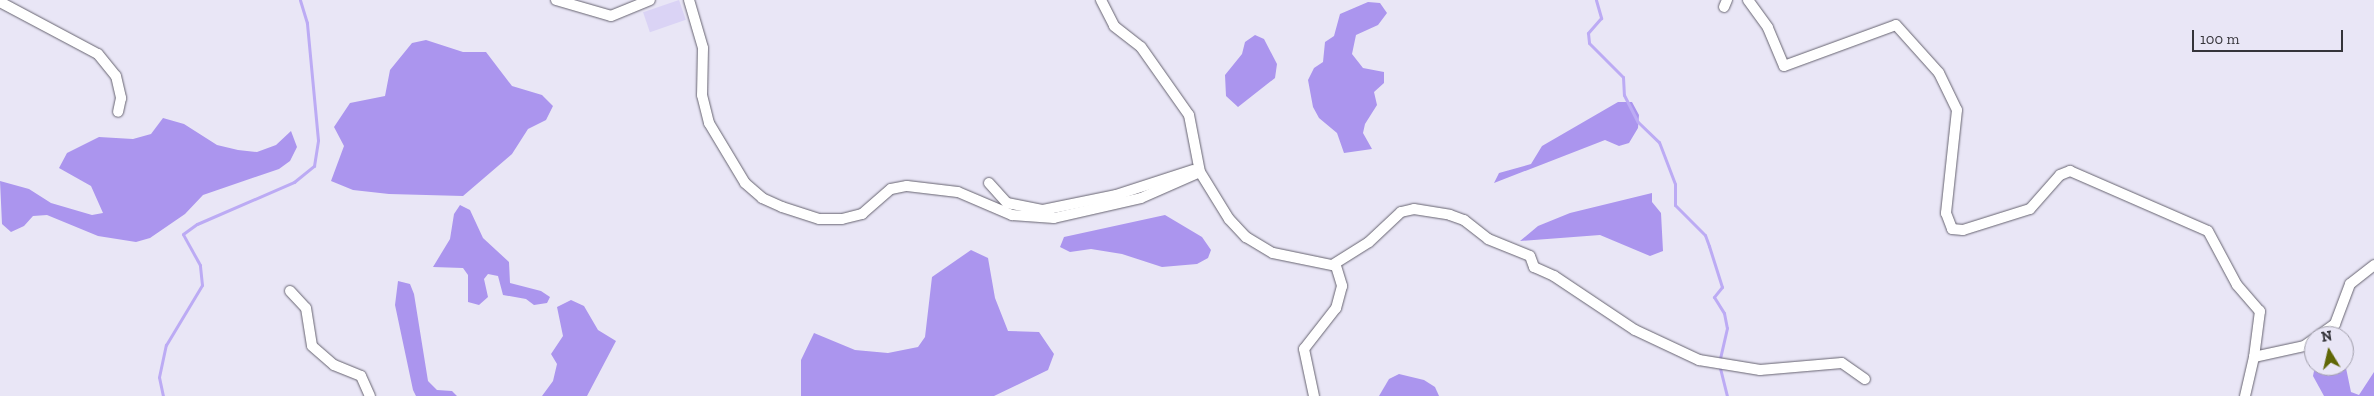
<!DOCTYPE html>
<html>
<head>
<meta charset="utf-8">
<style>
	body { margin:0 }
	#map { position:relative; width:2374px; height:396px; overflow:hidden; background:#e9e6f6; font-family:"Zilla Slab",serif }
	div>[style] { position:absolute }
	[style*='--x'] { left:calc(var(--x)*1px); top:calc(var(--y)*1px); width:calc(var(--w)*1px); rotate:calc(var(--a)*1deg) }
	.green>* { inset:0; background:#dad3f5; transform-origin:0 0 }
	.forest>* { inset:0; background:#ab95ee }
	.stream>* { height:3px; margin:-1.5px; padding:0 1.5px; transform-origin:1.5px; border-radius:1.5px; background:#bcabf4 }
	.roads { filter:drop-shadow(0 0 1px #666370) drop-shadow(0 0 1px #666370) }
	.minor>* { height:10px; margin:-5px; padding:0 5px; transform-origin:5px; border-radius:5px; background:#fff }
	span { translate:-50% -50%; white-space:nowrap; text-align:center; line-height:1.15; -webkit-text-stroke:4px #e9e6f6; paint-order:stroke }
	.north { position:absolute; left:2304px; top:326px; width:50px; height:50px; box-sizing:border-box; background:#e9e6f6; border:1px solid #a19fab; border-radius:50%; rotate:351deg; font-size:14px; font-weight:700; line-height:20px; text-align:center; color:#35343a }
	.north::after { content:''; display:block; margin:auto; width:18px; height:22px; background:#606706; clip-path:polygon(50% 0,100% 100%,50% 72%,0 100%) }
	.scale { position:absolute; left:2192px; top:30px; width:151px; height:22px; box-sizing:border-box; border:2px solid #35343a; border-top:0; padding-left:6px; font-size:15px; line-height:18px; white-space:nowrap; color:#35343a; -webkit-text-stroke:4px #e9e6f6; paint-order:stroke }
</style>
</head>
<body>
<div id="map">
	<div class="green">
		<div style="left:679px;top:0;width:21px;height:38px;rotate:71deg"></div>
	</div>
	<div class="forest">
		<div style="clip-path:polygon(1368px 2px,1380px 3px,1387px 13px,1378px 25px,1356px 35px,1352px 54px,1363px 68px,1384px 72px,1384px 83px,1374px 92px,1377px 105px,1365px 124px,1363px 133px,1372px 149px,1344px 153px,1337px 133px,1319px 118px,1313px 107px,1308px 80px,1314px 68px,1323px 62px,1325px 42px,1334px 36px,1340px 14px)"></div>
		<div style="clip-path:polygon(1255px 35px,1264px 39px,1277px 64px,1275px 78px,1238px 107px,1226px 96px,1225px 75px,1242px 54px,1245px 42px)"></div>
		<div style="clip-path:polygon(426px 40px,463px 52px,486px 52px,512px 86px,542px 95px,553px 106px,546px 120px,528px 129px,512px 154px,463px 196px,389px 194px,353px 190px,331px 181px,344px 146px,334px 127px,350px 103px,385px 96px,390px 70px,412px 43px)"></div>
		<div style="clip-path:polygon(1618px 102px,1632px 102px,1639px 115px,1638px 128px,1629px 143px,1619px 146px,1605px 140px,1494px 183px,1499px 173px,1531px 164px,1542px 146px)"></div>
		<div style="clip-path:polygon(163px 118px,184px 124px,217px 145px,238px 150px,257px 152px,276px 145px,291px 131px,297px 147px,290px 161px,279px 169px,203px 195px,185px 214px,150px 238px,136px 242px,98px 236px,47px 215px,33px 216px,24px 226px,11px 232px,2px 224px,0 181px,29px 189px,51px 203px,92px 215px,103px 213px,91px 186px,59px 168px,67px 153px,99px 137px,133px 139px,151px 134px)"></div>
		<div style="clip-path:polygon(1652px 193px,1652px 202px,1661px 213px,1663px 251px,1650px 256px,1600px 235px,1520px 241px,1538px 226px,1570px 213px)"></div>
		<div style="clip-path:polygon(460px 205px,470px 210px,483px 238px,509px 262px,510px 283px,541px 291px,550px 297px,547px 303px,534px 305px,526px 299px,503px 295px,498px 276px,488px 274px,484px 279px,488px 297px,479px 305px,468px 302px,468px 275px,463px 268px,433px 267px,450px 239px,454px 214px)"></div>
		<div style="clip-path:polygon(1165px 215px,1202px 237px,1211px 250px,1208px 258px,1197px 264px,1162px 267px,1122px 254px,1091px 249px,1070px 252px,1060px 247px,1064px 237px)"></div>
		<div style="clip-path:polygon(971px 250px,988px 258px,995px 298px,1008px 331px,1039px 332px,1054px 354px,1048px 370px,994px 396px,801px 396px,801px 360px,814px 333px,855px 350px,888px 353px,918px 347px,925px 337px,932px 277px)"></div>
		<div style="clip-path:polygon(398px 281px,410px 284px,414px 294px,428px 381px,437px 390px,452px 391px,457px 396px,416px 396px,413px 390px,395px 305px)"></div>
		<div style="clip-path:polygon(571px 300px,584px 306px,598px 330px,616px 341px,587px 396px,542px 396px,553px 381px,557px 364px,551px 354px,563px 336px,557px 307px)"></div>
		<div style="clip-path:polygon(2315px 366px,2346px 368px,2351px 392px,2359px 395px,2374px 372px,2374px 396px,2324px 396px,2313px 376px)"></div>
		<div style="clip-path:polygon(1399px 374px,1424px 380px,1435px 387px,1439px 396px,1379px 396px,1389px 379px)"></div>
	</div>
	<div class="stream">
		<div style="--x:1596;--y:0;--w:19;--a:74"></div>
		<div style="--x:1601;--y:18;--w:20;--a:131"></div>
		<div style="--x:1588;--y:33;--w:10;--a:84"></div>
		<div style="--x:1589;--y:43;--w:48;--a:45"></div>
		<div style="--x:1623;--y:77;--w:18;--a:87"></div>
		<div style="--x:1624;--y:95;--w:30;--a:63"></div>
		<div style="--x:1638;--y:122;--w:29;--a:44"></div>
		<div style="--x:1659;--y:142;--w:45;--a:69.1"></div>
		<div style="--x:1675;--y:184;--w:21;--a:90"></div>
		<div style="--x:1675;--y:205;--w:42;--a:45"></div>
		<div style="--x:1705;--y:235;--w:12;--a:70"></div>
		<div style="--x:1709;--y:246;--w:43;--a:72.4"></div>
		<div style="--x:1722;--y:287;--w:13;--a:129"></div>
		<div style="--x:1714;--y:297;--w:19;--a:58"></div>
		<div style="--x:1724;--y:313;--w:15;--a:79"></div>
		<div style="--x:1727;--y:328;--w:37;--a:103"></div>
		<div style="--x:1719;--y:364;--w:33;--a:76"></div>
		<div style="--x:163;--y:396;--w:19;--a:-102"></div>
		<div style="--x:159;--y:377;--w:33;--a:-78"></div>
		<div style="--x:166;--y:345;--w:70;--a:-59"></div>
		<div style="--x:202;--y:285;--w:20;--a:-96"></div>
		<div style="--x:200;--y:265;--w:35;--a:-119"></div>
		<div style="--x:183;--y:234;--w:17;--a:-36"></div>
		<div style="--x:197;--y:224;--w:106;--a:-23.4"></div>
		<div style="--x:294;--y:182;--w:26;--a:-39"></div>
		<div style="--x:314;--y:166;--w:26;--a:-81"></div>
		<div style="--x:318;--y:140;--w:118;--a:-95.4"></div>
		<div style="--x:307;--y:23;--w:24;--a:-107"></div>
	</div>
	<div class="roads">
		<div class="minor">
			<div style="--x:556;--y:0;--w:57;--a:16.2"></div>
			<div style="--x:611;--y:16;--w:42;--a:-22.3"></div>
			<div style="--x:689;--y:0;--w:50;--a:73.7"></div>
			<div style="--x:703;--y:48;--w:47;--a:91.2"></div>
			<div style="--x:702;--y:95;--w:29;--a:76"></div>
			<div style="--x:709;--y:123;--w:70;--a:59"></div>
			<div style="--x:745;--y:183;--w:23;--a:41"></div>
			<div style="--x:762;--y:198;--w:22;--a:24"></div>
			<div style="--x:782;--y:207;--w:39;--a:18"></div>
			<div style="--x:819;--y:219;--w:23;--a:0"></div>
			<div style="--x:842;--y:219;--w:21;--a:-14"></div>
			<div style="--x:862;--y:214;--w:38;--a:-41"></div>
			<div style="--x:891;--y:189;--w:16;--a:-11"></div>
			<div style="--x:907;--y:186;--w:51;--a:6.7"></div>
			<div style="--x:958;--y:192;--w:59;--a:23.1"></div>
			<div style="--x:1012;--y:215;--w:42;--a:4.1"></div>
			<div style="--x:1054;--y:218;--w:89;--a:-12.9"></div>
			<div style="--x:1141;--y:198;--w:64;--a:-23.8"></div>
			<div style="--x:1101;--y:0;--w:29;--a:63"></div>
			<div style="--x:1114;--y:26;--w:34;--a:38"></div>
			<div style="--x:1141;--y:47;--w:83;--a:54.8"></div>
			<div style="--x:1189;--y:115;--w:58;--a:79.1"></div>
			<div style="--x:1200;--y:172;--w:55;--a:58.3"></div>
			<div style="--x:1229;--y:219;--w:25;--a:47"></div>
			<div style="--x:1246;--y:237;--w:31;--a:31"></div>
			<div style="--x:1273;--y:253;--w:64;--a:11.7"></div>
			<div style="--x:1336;--y:266;--w:21;--a:73"></div>
			<div style="--x:1342;--y:286;--w:23;--a:105"></div>
			<div style="--x:1336;--y:308;--w:52;--a:128"></div>
			<div style="--x:1304;--y:349;--w:48;--a:78"></div>
			<div style="--x:1748;--y:0;--w:34;--a:54"></div>
			<div style="--x:1768;--y:28;--w:41;--a:67.2"></div>
			<div style="--x:1784;--y:66;--w:119;--a:-20.1"></div>
			<div style="--x:1896;--y:25;--w:64;--a:48.1"></div>
			<div style="--x:1939;--y:73;--w:41;--a:64.1"></div>
			<div style="--x:1957;--y:110;--w:104;--a:96.1"></div>
			<div style="--x:1946;--y:213;--w:17;--a:69"></div>
			<div style="--x:1952;--y:229;--w:11;--a:5"></div>
			<div style="--x:1963;--y:230;--w:70;--a:-17.4"></div>
			<div style="--x:2030;--y:209;--w:45;--a:-48.6"></div>
			<div style="--x:2060;--y:175;--w:11;--a:-22"></div>
			<div style="--x:2070;--y:171;--w:150;--a:23.5"></div>
			<div style="--x:2208;--y:231;--w:61;--a:61.8"></div>
			<div style="--x:2237;--y:285;--w:35;--a:49"></div>
			<div style="--x:2260;--y:311;--w:46;--a:97.4"></div>
			<div style="--x:2254;--y:357;--w:51;--a:-12.4"></div>
			<div style="--x:2304;--y:346;--w:12;--a:-35"></div>
			<div style="--x:0;--y:2;--w:111;--a:28"></div>
			<div style="--x:98;--y:54;--w:28;--a:51"></div>
			<div style="--x:116;--y:76;--w:23;--a:77"></div>
			<div style="--x:121;--y:98;--w:14;--a:102"></div>
			<div style="--x:1724;--y:7;--w:8;--a:-67"></div>
			<div style="--x:989;--y:183;--w:27;--a:48"></div>
			<div style="--x:1007;--y:203;--w:37;--a:11"></div>
			<div style="--x:1043;--y:210;--w:75;--a:-11.6"></div>
			<div style="--x:1116;--y:195;--w:81;--a:-18"></div>
			<div style="--x:1334;--y:264;--w:41;--a:-32.2"></div>
			<div style="--x:1369;--y:242;--w:44;--a:-43.2"></div>
			<div style="--x:1401;--y:212;--w:13;--a:-13"></div>
			<div style="--x:1414;--y:209;--w:36;--a:9"></div>
			<div style="--x:1450;--y:215;--w:15;--a:20"></div>
			<div style="--x:1464;--y:220;--w:31;--a:38"></div>
			<div style="--x:1488;--y:239;--w:45;--a:22"></div>
			<div style="--x:1530;--y:256;--w:12;--a:70"></div>
			<div style="--x:1534;--y:267;--w:22;--a:24"></div>
			<div style="--x:1554;--y:276;--w:97;--a:33.7"></div>
			<div style="--x:1635;--y:330;--w:71;--a:25.1"></div>
			<div style="--x:1699;--y:360;--w:62;--a:9.3"></div>
			<div style="--x:1760;--y:370;--w:82;--a:-4.9"></div>
			<div style="--x:1842;--y:363;--w:28;--a:35"></div>
			<div style="--x:290;--y:291;--w:23;--a:47"></div>
			<div style="--x:306;--y:308;--w:38;--a:81"></div>
			<div style="--x:312;--y:346;--w:29;--a:41"></div>
			<div style="--x:334;--y:365;--w:29;--a:22"></div>
			<div style="--x:361;--y:376;--w:22;--a:66"></div>
			<div style="--x:2318;--y:336;--w:21;--a:-35"></div>
			<div style="--x:2335;--y:324;--w:43;--a:-69.4"></div>
			<div style="--x:2350;--y:284;--w:31;--a:-38"></div>
			<div style="--x:2245;--y:396;--w:40;--a:-77"></div>
		</div>
	</div>
	<div class="north">N</div>
	<div class="scale">100 m</div>
</div>
</body>
</html>
